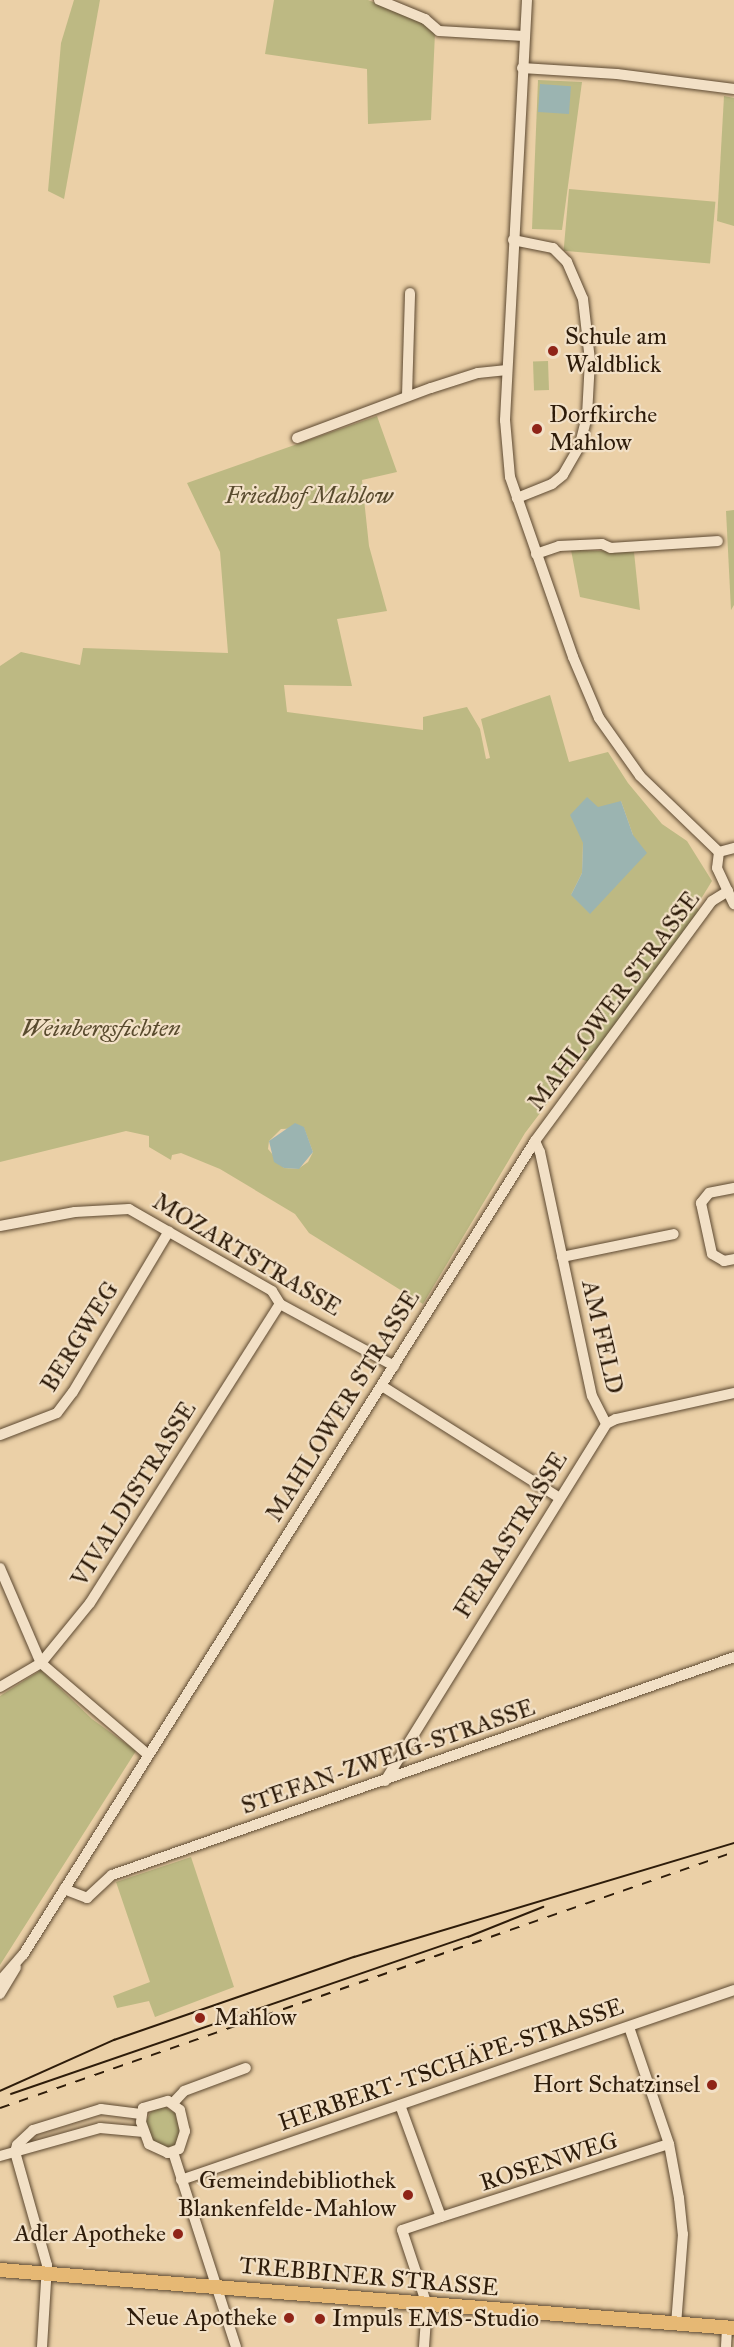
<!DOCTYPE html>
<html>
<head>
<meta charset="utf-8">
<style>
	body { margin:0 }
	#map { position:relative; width:734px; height:2347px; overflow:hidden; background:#ebd0a7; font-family:"IM FELL Great Primer",serif }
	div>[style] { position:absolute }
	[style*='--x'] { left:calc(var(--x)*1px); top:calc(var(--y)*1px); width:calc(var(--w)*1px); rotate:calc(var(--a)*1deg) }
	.green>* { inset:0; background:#bdb983; transform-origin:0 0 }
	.water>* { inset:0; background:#9bb4b1; transform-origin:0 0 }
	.roads { filter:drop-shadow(0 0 2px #5d4931) drop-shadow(0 0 2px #5d4931) }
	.minor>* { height:10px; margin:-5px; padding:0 5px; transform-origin:5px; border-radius:5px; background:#f2e0c6 }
	.major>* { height:14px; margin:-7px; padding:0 7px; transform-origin:7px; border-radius:7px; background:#e6b874 }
	.tram>* { height:1.5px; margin:-0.75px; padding:0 0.75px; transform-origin:0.75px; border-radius:0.75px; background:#2e1c0a }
	.rail>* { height:2px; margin-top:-1px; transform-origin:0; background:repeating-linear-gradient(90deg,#2e1c0a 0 10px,transparent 0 20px) }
	.dots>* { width:16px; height:16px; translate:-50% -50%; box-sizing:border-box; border:3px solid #f2e0c6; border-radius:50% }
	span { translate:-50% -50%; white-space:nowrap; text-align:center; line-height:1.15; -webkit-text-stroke:4.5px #f2e0c6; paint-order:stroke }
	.poi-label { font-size:24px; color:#2e1c0a }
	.left { translate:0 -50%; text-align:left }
	.right { translate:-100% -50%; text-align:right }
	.park-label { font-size:24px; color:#594b2e; font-style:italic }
	.street-label { font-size:24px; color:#2e1c0a }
</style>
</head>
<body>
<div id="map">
	<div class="green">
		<div style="clip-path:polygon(74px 0,100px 0,64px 199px,48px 191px,61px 43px)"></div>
		<div style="clip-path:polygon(274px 0,368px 0,425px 22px,435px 33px,431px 120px,368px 124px,367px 69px,265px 54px)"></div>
		<div style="clip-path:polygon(538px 80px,582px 82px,562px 230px,532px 229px)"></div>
		<div style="clip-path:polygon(724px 96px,734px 98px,734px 226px,717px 221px)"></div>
		<div style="left:569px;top:189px;width:147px;height:62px;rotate:5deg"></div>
		<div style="left:548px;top:361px;width:29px;height:15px;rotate:88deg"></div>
		<div style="clip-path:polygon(evenodd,377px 416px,397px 472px,362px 480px,369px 546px,387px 611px,337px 619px,352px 686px,284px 685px,287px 712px,423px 730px,423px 717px,467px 707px,480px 729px,486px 759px,490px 758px,481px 719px,550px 695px,569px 762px,608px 752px,628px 783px,662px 824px,687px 841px,712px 881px,696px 907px,701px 912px,589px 1062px,581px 1059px,525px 1133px,423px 1304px,309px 1233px,295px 1214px,220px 1169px,181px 1153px,172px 1155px,171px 1160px,149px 1147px,149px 1136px,126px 1131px,0 1162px,0 666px,21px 652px,80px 665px,83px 648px,228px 653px,220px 552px,187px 483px,377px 416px,621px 801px,633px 835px,571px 895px,582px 873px,583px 843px,621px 801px,377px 416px,304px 1128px,313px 1152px,308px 1162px,298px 1169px,284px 1168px,268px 1149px,269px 1141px,281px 1129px,304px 1128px)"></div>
		<div style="clip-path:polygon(734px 510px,734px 605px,731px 610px,726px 511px)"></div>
		<div style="clip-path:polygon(571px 550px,634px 552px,640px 610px,580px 597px)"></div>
		<div style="clip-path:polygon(41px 1670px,92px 1719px,136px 1751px,0 1965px,0 1696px)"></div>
		<div style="clip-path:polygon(191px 1857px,234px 1987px,155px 2017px,149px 2001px,117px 2008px,113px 1996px,150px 1982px,116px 1882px)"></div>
		<div style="clip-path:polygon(165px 2107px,175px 2113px,180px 2132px,175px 2146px,166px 2149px,152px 2141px,146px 2121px,152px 2110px)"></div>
	</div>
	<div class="water">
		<div style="left:540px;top:84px;width:31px;height:28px;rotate:4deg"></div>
		<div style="clip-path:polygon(587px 797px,598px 807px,621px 801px,633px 835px,647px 853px,590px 914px,571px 895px,582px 873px,583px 843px,570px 815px)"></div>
		<div style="clip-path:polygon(295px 1123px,304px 1127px,313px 1152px,299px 1169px,284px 1168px,274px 1162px,269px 1141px)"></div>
	</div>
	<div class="roads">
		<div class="minor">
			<div style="--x:379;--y:0;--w:50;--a:22.4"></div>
			<div style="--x:425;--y:19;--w:18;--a:41"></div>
			<div style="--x:439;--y:31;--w:85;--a:3.4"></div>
			<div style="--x:527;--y:0;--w:421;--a:93"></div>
			<div style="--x:505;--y:420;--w:57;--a:85"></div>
			<div style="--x:510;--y:477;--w:191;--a:70.7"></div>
			<div style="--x:573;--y:657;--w:66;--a:66.9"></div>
			<div style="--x:599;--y:718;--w:71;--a:54.7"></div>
			<div style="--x:640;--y:776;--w:110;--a:43.9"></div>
			<div style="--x:522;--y:68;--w:95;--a:3.6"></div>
			<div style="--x:617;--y:74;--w:118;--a:7.3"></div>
			<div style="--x:513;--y:240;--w:41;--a:11.3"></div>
			<div style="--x:553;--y:248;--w:20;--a:45"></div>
			<div style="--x:567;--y:262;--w:40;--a:66.6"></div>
			<div style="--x:583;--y:299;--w:61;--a:83.5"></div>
			<div style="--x:590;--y:360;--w:56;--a:93.1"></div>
			<div style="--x:587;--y:416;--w:32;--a:104"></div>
			<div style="--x:579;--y:447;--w:32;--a:120"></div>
			<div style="--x:563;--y:475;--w:14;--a:141"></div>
			<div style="--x:552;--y:484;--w:38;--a:158"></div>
			<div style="--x:407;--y:396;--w:103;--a:-88.3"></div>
			<div style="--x:297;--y:438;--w:143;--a:-20.5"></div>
			<div style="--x:431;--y:388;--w:49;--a:-17.7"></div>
			<div style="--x:478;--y:373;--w:29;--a:-6"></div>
			<div style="--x:536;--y:554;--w:24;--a:-19"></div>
			<div style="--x:559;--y:546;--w:43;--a:-2.7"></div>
			<div style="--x:602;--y:544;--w:10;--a:24"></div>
			<div style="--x:611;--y:548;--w:107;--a:-3.7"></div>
			<div style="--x:719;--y:852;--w:16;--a:97"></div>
			<div style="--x:717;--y:868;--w:40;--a:65"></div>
			<div style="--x:719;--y:852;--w:16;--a:-15"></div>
			<div style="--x:535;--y:1141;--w:12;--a:66"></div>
			<div style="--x:540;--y:1152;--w:249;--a:78"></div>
			<div style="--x:592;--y:1396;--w:31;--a:63"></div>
			<div style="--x:734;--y:1188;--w:25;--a:169"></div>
			<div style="--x:709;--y:1193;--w:13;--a:129"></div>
			<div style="--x:701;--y:1203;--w:52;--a:77.8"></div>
			<div style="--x:712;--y:1254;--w:14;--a:30"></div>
			<div style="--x:724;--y:1261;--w:10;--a:-11"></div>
			<div style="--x:0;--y:1226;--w:76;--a:-10.6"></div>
			<div style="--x:75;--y:1212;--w:54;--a:-3.2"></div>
			<div style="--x:129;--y:1209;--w:165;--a:29.8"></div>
			<div style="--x:272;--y:1291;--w:15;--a:58"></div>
			<div style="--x:280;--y:1304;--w:130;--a:28.5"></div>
			<div style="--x:562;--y:1257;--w:114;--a:-11.6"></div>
			<div style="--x:382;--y:1386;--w:210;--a:32.2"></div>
			<div style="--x:0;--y:1435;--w:61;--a:-21.1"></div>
			<div style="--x:57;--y:1413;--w:26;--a:-53"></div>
			<div style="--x:73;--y:1392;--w:187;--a:-59.2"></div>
			<div style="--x:0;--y:1568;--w:103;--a:66.7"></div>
			<div style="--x:41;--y:1663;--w:138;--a:40.6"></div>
			<div style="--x:0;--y:1687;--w:48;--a:-30.3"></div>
			<div style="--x:41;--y:1663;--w:77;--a:-50.8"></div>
			<div style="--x:90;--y:1603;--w:354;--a:-57.6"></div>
			<div style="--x:385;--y:1781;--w:420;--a:-58.2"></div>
			<div style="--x:606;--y:1424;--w:11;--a:-27"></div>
			<div style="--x:616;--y:1419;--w:121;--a:-12.4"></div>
			<div style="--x:64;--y:1889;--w:25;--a:21"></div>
			<div style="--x:87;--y:1898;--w:34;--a:-43"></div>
			<div style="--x:112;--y:1875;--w:659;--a:-19.31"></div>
			<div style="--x:0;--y:1981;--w:35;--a:-49"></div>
			<div style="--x:23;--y:1955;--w:962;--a:-57.83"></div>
			<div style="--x:535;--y:1141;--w:298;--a:-53.6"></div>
			<div style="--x:712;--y:901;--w:19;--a:-32"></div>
			<div style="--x:0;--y:1994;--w:31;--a:-59"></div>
			<div style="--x:629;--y:2027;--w:124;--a:71.1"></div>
			<div style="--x:669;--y:2144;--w:55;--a:79.5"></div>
			<div style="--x:679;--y:2198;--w:36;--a:84"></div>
			<div style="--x:683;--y:2234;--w:90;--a:94.4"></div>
			<div style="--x:168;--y:2101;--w:15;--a:37"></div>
			<div style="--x:180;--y:2110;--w:22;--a:77"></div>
			<div style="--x:185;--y:2131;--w:19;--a:108"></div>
			<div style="--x:179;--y:2149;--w:12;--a:160"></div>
			<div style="--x:168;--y:2153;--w:21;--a:-155"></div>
			<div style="--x:149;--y:2144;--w:23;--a:-110"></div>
			<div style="--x:141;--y:2122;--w:14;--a:-82"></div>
			<div style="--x:143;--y:2108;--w:26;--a:-16"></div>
			<div style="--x:173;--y:2103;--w:16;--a:-47"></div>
			<div style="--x:184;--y:2091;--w:66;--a:-20.4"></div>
			<div style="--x:400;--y:2105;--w:119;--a:69.9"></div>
			<div style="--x:441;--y:2217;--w:41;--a:161.6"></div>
			<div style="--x:402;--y:2230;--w:79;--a:71.6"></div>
			<div style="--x:427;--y:2305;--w:42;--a:94.1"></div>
			<div style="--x:173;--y:2152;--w:205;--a:72.1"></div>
			<div style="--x:0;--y:2156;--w:104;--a:-15.6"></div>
			<div style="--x:100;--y:2128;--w:44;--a:5.2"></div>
			<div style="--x:181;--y:2180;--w:585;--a:-18.96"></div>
			<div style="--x:441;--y:2217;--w:239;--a:-17.8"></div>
			<div style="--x:42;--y:2347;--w:82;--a:-86.5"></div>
			<div style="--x:47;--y:2265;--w:117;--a:-105.8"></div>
			<div style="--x:15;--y:2152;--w:7;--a:-74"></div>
			<div style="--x:17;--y:2145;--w:22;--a:-43"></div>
			<div style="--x:33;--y:2130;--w:71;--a:-17.2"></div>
			<div style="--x:101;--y:2109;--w:40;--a:7.1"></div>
			<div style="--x:726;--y:2347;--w:19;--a:-87"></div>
		</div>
		<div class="major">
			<div style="--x:0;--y:2270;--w:736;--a:4.52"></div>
		</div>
	</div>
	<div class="tram">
		<div style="--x:0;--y:2091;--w:125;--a:-24.1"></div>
		<div style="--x:114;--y:2040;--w:254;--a:-19.1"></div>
		<div style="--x:354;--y:1957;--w:397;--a:-16.7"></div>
		<div style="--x:11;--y:2094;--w:483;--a:-19"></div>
		<div style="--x:468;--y:1937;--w:81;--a:-21.8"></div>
	</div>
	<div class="rail">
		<div style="--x:0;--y:2108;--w:777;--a:-19.23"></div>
	</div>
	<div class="dots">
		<div style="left:553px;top:351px;background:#8f2418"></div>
		<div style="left:537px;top:429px;background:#8f2418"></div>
		<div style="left:200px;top:2018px;background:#8f2418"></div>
		<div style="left:712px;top:2085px;background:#8f2418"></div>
		<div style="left:408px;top:2195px;background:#8f2418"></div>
		<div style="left:178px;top:2234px;background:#8f2418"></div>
		<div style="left:289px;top:2318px;background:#8f2418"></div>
		<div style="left:320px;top:2319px;background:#8f2418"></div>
	</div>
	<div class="poi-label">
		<span class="left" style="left:565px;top:351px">Schule am<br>Waldblick</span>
		<span class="left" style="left:549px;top:429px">Dorfkirche<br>Mahlow</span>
		<span class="left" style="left:214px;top:2018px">Mahlow</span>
		<span class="right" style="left:700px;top:2085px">Hort Schatzinsel</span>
		<span class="right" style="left:396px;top:2195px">Gemeindebibliothek<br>Blankenfelde-Mahlow</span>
		<span class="right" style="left:166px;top:2234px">Adler Apotheke</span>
		<span class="right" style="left:277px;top:2318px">Neue Apotheke</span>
		<span class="left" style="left:332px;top:2319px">Impuls EMS-Studio</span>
	</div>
	<div class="park-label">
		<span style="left:309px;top:496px">Friedhof Mahlow</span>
		<span style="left:101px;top:1029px">Weinbergsfichten</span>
	</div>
	<div class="street-label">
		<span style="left:614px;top:1001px;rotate:-53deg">MAHLOWER STRASSE</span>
		<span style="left:247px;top:1255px;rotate:31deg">MOZARTSTRASSE</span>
		<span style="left:80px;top:1337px;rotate:-58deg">BERGWEG</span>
		<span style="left:602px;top:1337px;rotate:77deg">AM FELD</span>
		<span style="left:343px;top:1406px;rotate:-58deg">MAHLOWER STRASSE</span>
		<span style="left:134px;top:1494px;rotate:-58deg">VIVALDISTRASSE</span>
		<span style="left:511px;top:1535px;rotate:-58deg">FERRASTRASSE</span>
		<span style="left:388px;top:1757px;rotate:-19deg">STEFAN-ZWEIG-STRASSE</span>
		<span style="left:451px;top:2065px;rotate:-19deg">HERBERT-TSCHÄPE-STRASSE</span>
		<span style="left:549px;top:2162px;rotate:-18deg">ROSENWEG</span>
		<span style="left:369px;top:2277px;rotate:5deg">TREBBINER STRASSE</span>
	</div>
</div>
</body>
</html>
